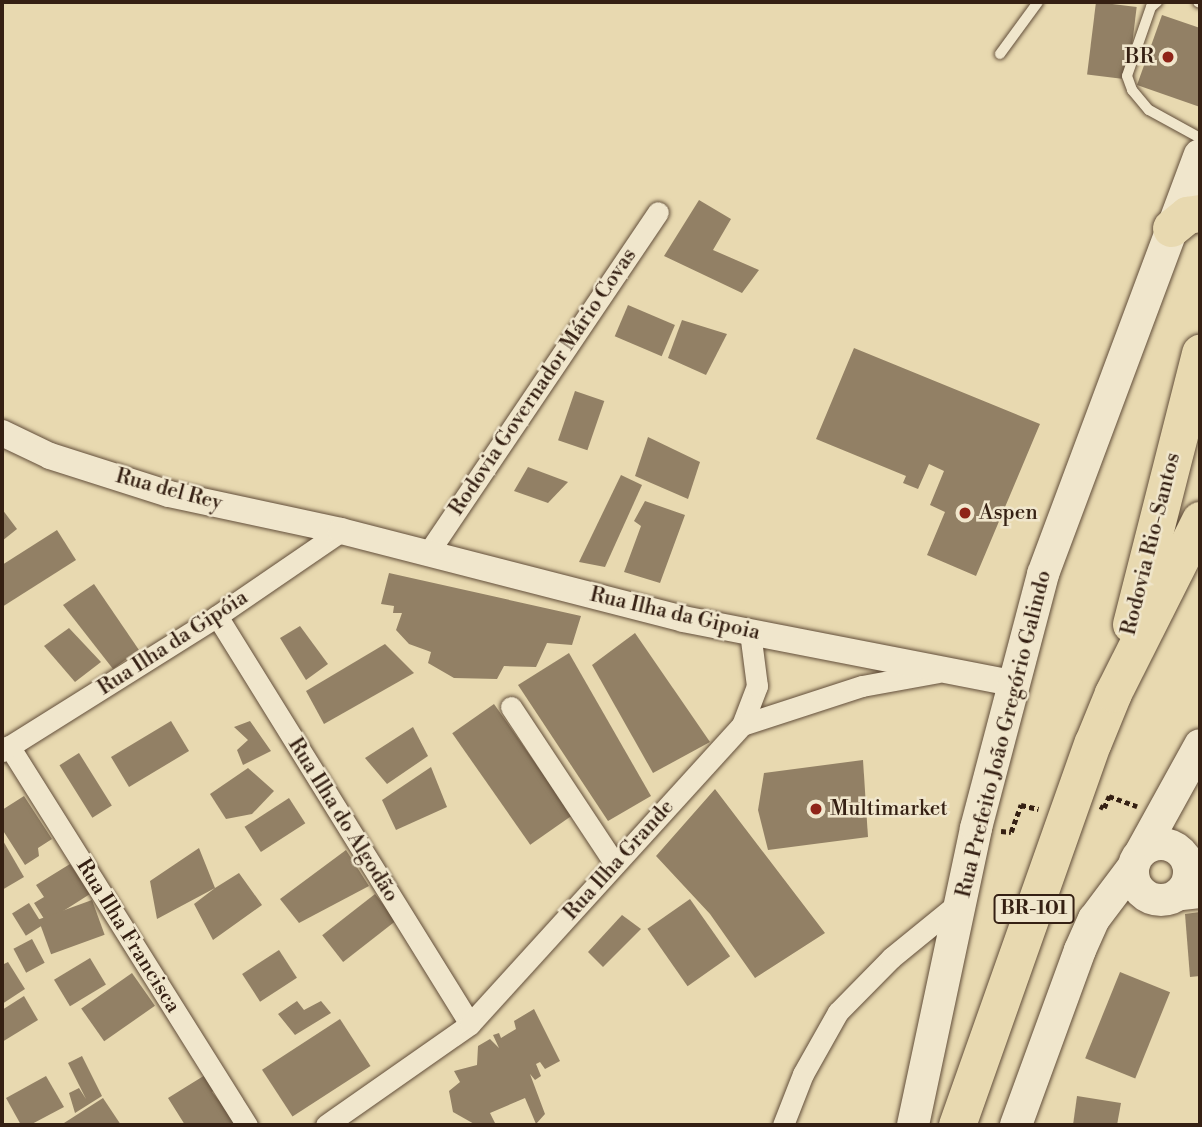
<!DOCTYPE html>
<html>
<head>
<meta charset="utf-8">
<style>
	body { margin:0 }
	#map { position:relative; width:1202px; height:1127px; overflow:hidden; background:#e8d9b0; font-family:"Libre Bodoni",serif }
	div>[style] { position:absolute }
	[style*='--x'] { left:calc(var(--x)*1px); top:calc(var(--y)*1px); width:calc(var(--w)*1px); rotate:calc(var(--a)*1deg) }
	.building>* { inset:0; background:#928065; transform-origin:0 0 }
	.path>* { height:4.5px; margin-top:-2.25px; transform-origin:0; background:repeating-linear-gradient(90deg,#352013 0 5px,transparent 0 8.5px) }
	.roads { filter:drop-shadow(0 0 2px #624e3a) drop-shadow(0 0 2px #624e3a) }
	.service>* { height:10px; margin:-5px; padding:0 5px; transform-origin:5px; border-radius:5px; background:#f0e6cc }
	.minor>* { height:21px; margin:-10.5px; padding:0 10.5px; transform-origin:10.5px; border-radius:10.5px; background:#f0e6cc }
	.tertiary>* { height:26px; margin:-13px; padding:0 13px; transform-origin:13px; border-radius:13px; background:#f0e6cc }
	.secondary>* { height:32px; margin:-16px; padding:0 16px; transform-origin:16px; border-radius:16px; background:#f0e6cc }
	.secondary>.ring { margin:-16px; padding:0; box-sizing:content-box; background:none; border:32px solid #f0e6cc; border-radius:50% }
	.trunk>* { height:37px; margin:-18.5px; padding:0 18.5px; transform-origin:18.5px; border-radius:18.5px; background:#e8d9b0 }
	.dots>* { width:19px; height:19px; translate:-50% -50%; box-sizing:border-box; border:4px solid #f0e6cc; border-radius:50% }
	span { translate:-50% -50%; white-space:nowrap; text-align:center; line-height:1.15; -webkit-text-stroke:5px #f0e6cc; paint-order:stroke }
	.shield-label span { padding:2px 5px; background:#f0e6cc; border:2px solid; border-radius:5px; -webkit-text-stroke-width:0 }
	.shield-label { font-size:19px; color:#352013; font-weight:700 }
	.poi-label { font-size:21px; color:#352013 }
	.right { translate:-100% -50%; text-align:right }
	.left { translate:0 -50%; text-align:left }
	.street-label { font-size:21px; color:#352013 }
	.frame { position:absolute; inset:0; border:4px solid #352013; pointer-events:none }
</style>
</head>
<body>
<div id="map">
	<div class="building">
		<div style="left:1096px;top:2px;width:41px;height:73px;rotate:7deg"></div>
		<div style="clip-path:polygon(1162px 15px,1200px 28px,1200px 107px,1137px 85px)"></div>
		<div style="clip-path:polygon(699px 200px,731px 219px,713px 250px,759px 270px,742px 293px,664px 256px)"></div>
		<div style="left:628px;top:305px;width:51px;height:34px;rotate:23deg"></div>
		<div style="clip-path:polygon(682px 320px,727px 334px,706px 375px,668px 358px)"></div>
		<div style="clip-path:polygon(854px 348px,1040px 424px,976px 576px,927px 555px,945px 512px,930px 505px,944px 471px,929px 464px,918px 489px,903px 483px,906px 476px,816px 439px)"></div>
		<div style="left:575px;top:391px;width:31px;height:52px;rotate:19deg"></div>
		<div style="clip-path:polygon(648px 437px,700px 462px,688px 499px,635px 476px)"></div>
		<div style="clip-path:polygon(528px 467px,568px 482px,548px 503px,514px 491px)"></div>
		<div style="clip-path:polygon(621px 475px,642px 485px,605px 567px,579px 562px)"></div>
		<div style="clip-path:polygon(645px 501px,685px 515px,660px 583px,624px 572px,641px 526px,634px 521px)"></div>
		<div style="clip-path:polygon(2px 509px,17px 529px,2px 541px)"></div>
		<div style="clip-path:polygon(57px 530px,76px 560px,2px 607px,2px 565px)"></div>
		<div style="clip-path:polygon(389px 573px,581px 616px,572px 645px,547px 643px,536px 667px,504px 666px,497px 679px,454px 678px,428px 663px,431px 652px,409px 644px,396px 630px,402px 613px,393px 613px,394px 606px,381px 604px)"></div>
		<div style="clip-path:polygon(94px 584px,139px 650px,113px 669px,63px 605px)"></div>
		<div style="clip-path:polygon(300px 626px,328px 664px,306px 680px,280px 638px)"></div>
		<div style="clip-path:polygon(69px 628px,101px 662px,75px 682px,44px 646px)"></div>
		<div style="clip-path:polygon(635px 633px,710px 742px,653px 773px,592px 665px)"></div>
		<div style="clip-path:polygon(385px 644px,414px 673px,324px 724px,306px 691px)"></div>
		<div style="clip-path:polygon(569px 653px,651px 796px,608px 821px,518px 685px)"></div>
		<div style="left:494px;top:704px;width:136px;height:51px;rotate:55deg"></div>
		<div style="left:171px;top:721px;width:35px;height:70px;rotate:59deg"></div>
		<div style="clip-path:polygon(250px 721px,271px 751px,243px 765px,237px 750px,248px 740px,234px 727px)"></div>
		<div style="clip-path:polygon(413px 727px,428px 756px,387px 784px,365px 758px)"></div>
		<div style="left:79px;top:753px;width:62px;height:23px;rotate:58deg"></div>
		<div style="clip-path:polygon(863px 760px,868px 837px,768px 850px,758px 810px,764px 773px)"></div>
		<div style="clip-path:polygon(431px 767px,447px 807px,396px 830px,382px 800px)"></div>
		<div style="clip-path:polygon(248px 768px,274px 791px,252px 814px,226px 819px,210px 794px)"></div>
		<div style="clip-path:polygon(715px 789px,825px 933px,755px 978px,710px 914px,656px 856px)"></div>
		<div style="clip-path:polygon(24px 796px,52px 839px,38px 848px,39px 856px,25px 865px,2px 829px,2px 810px)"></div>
		<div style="left:289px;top:798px;width:30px;height:53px;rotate:57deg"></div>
		<div style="clip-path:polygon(2px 839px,24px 877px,2px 890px)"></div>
		<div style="clip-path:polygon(199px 848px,215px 888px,239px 873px,262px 905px,213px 940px,194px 904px,215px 888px,157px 919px,150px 881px)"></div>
		<div style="clip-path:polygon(346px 850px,369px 886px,299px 923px,280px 899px)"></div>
		<div style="clip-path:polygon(70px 864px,90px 894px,46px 922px,34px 903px,44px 897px,36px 885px)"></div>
		<div style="left:375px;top:894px;width:34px;height:67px;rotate:52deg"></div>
		<div style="left:690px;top:899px;width:70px;height:52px;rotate:55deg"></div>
		<div style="left:92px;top:900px;width:37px;height:57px;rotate:70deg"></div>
		<div style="left:29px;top:903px;width:26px;height:20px;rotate:58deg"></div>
		<div style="clip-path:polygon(1200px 912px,1200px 976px,1190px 977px,1185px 914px)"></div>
		<div style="clip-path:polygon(622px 915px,641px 929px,603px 967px,588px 952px)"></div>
		<div style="left:32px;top:939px;width:27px;height:21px;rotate:62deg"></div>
		<div style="left:279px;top:950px;width:33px;height:44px;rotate:57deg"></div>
		<div style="left:90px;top:958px;width:31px;height:42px;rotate:59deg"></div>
		<div style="clip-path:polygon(8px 962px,25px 989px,2px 1004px,2px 965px)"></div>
		<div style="left:1120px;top:972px;width:54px;height:93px;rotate:22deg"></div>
		<div style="left:132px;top:973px;width:40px;height:62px;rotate:55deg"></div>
		<div style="clip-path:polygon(24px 996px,38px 1020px,2px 1042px,2px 1010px)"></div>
		<div style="clip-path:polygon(297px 1001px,304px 1010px,321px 1001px,331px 1013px,295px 1035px,278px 1014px)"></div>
		<div style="clip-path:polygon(534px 1009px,560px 1061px,545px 1069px,540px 1062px,536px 1064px,541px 1076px,535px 1080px,530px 1074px,545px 1114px,536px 1124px,525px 1098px,490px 1113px,496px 1125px,476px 1125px,453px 1112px,449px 1091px,460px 1082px,454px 1071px,477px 1065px,478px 1046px,490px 1039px,499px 1048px,493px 1035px,499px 1033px,501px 1038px,516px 1029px,514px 1021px)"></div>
		<div style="left:340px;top:1019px;width:56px;height:93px;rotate:57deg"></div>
		<div style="clip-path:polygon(82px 1056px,102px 1096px,75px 1113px,69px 1093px,79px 1088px,86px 1099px,68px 1063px)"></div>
		<div style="clip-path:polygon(210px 1072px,219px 1087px,212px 1092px,239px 1125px,185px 1125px,168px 1098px)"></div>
		<div style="clip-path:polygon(46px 1076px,64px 1107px,30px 1125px,21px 1125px,6px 1098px)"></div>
		<div style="clip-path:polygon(1077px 1096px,1121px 1103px,1117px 1125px,1073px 1125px)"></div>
		<div style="clip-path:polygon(103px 1098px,121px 1125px,65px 1125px,64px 1123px)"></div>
	</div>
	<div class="path">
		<div style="--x:1100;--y:806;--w:4;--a:27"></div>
		<div style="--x:1104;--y:808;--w:13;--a:-67"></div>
		<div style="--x:1109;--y:796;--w:30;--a:20"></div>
		<div style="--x:1001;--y:831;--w:10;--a:6"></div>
		<div style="--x:1011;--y:832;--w:29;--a:-70"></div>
		<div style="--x:1021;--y:805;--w:18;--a:13"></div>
	</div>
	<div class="roads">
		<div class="service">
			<div style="--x:1157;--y:2;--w:8;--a:140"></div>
			<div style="--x:1151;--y:7;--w:73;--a:109.2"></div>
			<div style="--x:1127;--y:76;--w:15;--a:70"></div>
			<div style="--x:1132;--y:90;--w:26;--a:50"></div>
			<div style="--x:1149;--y:110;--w:58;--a:28.8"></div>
			<div style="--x:1198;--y:2;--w:2;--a:27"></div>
			<div style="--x:1000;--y:54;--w:64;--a:-53.8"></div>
		</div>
		<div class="minor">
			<div style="--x:428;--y:553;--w:411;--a:-56"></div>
			<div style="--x:217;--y:616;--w:480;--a:58.2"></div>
			<div style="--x:511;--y:707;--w:188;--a:56.5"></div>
			<div style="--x:742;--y:725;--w:42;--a:-69"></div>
			<div style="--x:757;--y:686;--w:54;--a:-97.4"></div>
			<div style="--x:9;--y:746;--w:448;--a:57.9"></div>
			<div style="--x:2;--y:751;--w:254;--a:-32.1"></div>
			<div style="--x:217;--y:616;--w:150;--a:-34.4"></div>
			<div style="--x:326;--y:1125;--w:176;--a:-35"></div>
			<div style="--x:470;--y:1024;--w:404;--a:-47.7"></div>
			<div style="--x:742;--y:725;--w:126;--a:-18"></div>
			<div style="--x:862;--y:686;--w:77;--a:-10.4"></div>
			<div style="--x:783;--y:1125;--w:55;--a:-68.6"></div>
			<div style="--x:803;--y:1074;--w:71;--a:-60.6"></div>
			<div style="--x:838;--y:1012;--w:76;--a:-45.5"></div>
			<div style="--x:891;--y:958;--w:90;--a:-39.2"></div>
		</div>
		<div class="tertiary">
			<div style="--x:2;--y:433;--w:53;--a:25.6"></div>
			<div style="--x:50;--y:456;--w:125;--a:17.7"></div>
			<div style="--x:169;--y:494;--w:176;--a:12.1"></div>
			<div style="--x:341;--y:531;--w:353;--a:14.4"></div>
			<div style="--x:683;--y:619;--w:335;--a:11"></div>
			<div style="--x:1186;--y:858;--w:17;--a:36"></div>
			<div style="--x:1173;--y:898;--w:27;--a:-6"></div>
		</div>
		<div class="secondary">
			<div class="ring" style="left:1133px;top:844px;width:24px;height:24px"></div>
			<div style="--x:1141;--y:852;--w:122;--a:-61.1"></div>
			<div style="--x:913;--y:1125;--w:304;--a:-78"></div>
			<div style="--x:976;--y:828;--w:263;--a:-75.2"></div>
			<div style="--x:1043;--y:574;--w:447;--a:-69.5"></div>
			<div style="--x:1016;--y:1125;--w:186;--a:-69.9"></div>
			<div style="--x:1080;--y:950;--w:34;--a:-66"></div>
			<div style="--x:1094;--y:919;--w:65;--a:-53.1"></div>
		</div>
		<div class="trunk">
			<div style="--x:1171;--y:228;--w:21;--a:-39"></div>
			<div style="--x:1187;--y:215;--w:13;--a:-9"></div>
			<div style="--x:1131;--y:624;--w:280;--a:-75.7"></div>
			<div style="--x:957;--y:1125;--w:406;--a:-70.5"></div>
			<div style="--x:1093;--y:742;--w:53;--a:-67.8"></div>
			<div style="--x:1113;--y:693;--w:194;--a:-63.3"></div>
		</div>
	</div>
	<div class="dots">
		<div style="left:1168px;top:57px;background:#8f2418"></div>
		<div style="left:965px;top:513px;background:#8f2418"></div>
		<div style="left:816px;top:809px;background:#8f2418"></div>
	</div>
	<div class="shield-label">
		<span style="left:1034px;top:909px">BR-101</span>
	</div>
	<div class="poi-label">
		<span class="right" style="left:1154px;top:57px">BR</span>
		<span class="left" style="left:979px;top:513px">Aspen</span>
		<span class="left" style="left:830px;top:809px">Multimarket</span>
	</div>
	<div class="street-label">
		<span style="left:543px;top:382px;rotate:-56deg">Rodovia Governador Mário Covas</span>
		<span style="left:169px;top:490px;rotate:15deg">Rua del Rey</span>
		<span style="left:1151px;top:544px;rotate:-76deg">Rodovia Rio-Santos</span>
		<span style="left:675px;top:614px;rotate:13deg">Rua Ilha da Gipoia</span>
		<span style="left:173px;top:643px;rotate:-33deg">Rua Ilha da Gipóia</span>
		<span style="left:1004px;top:734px;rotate:-76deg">Rua Prefeito João Gregório Galindo</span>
		<span style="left:343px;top:820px;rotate:58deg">Rua Ilha do Algodão</span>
		<span style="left:619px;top:860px;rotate:-48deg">Rua Ilha Grande</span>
		<span style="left:128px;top:936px;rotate:58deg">Rua Ilha Francisca</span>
	</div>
	<div class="frame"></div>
</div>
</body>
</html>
